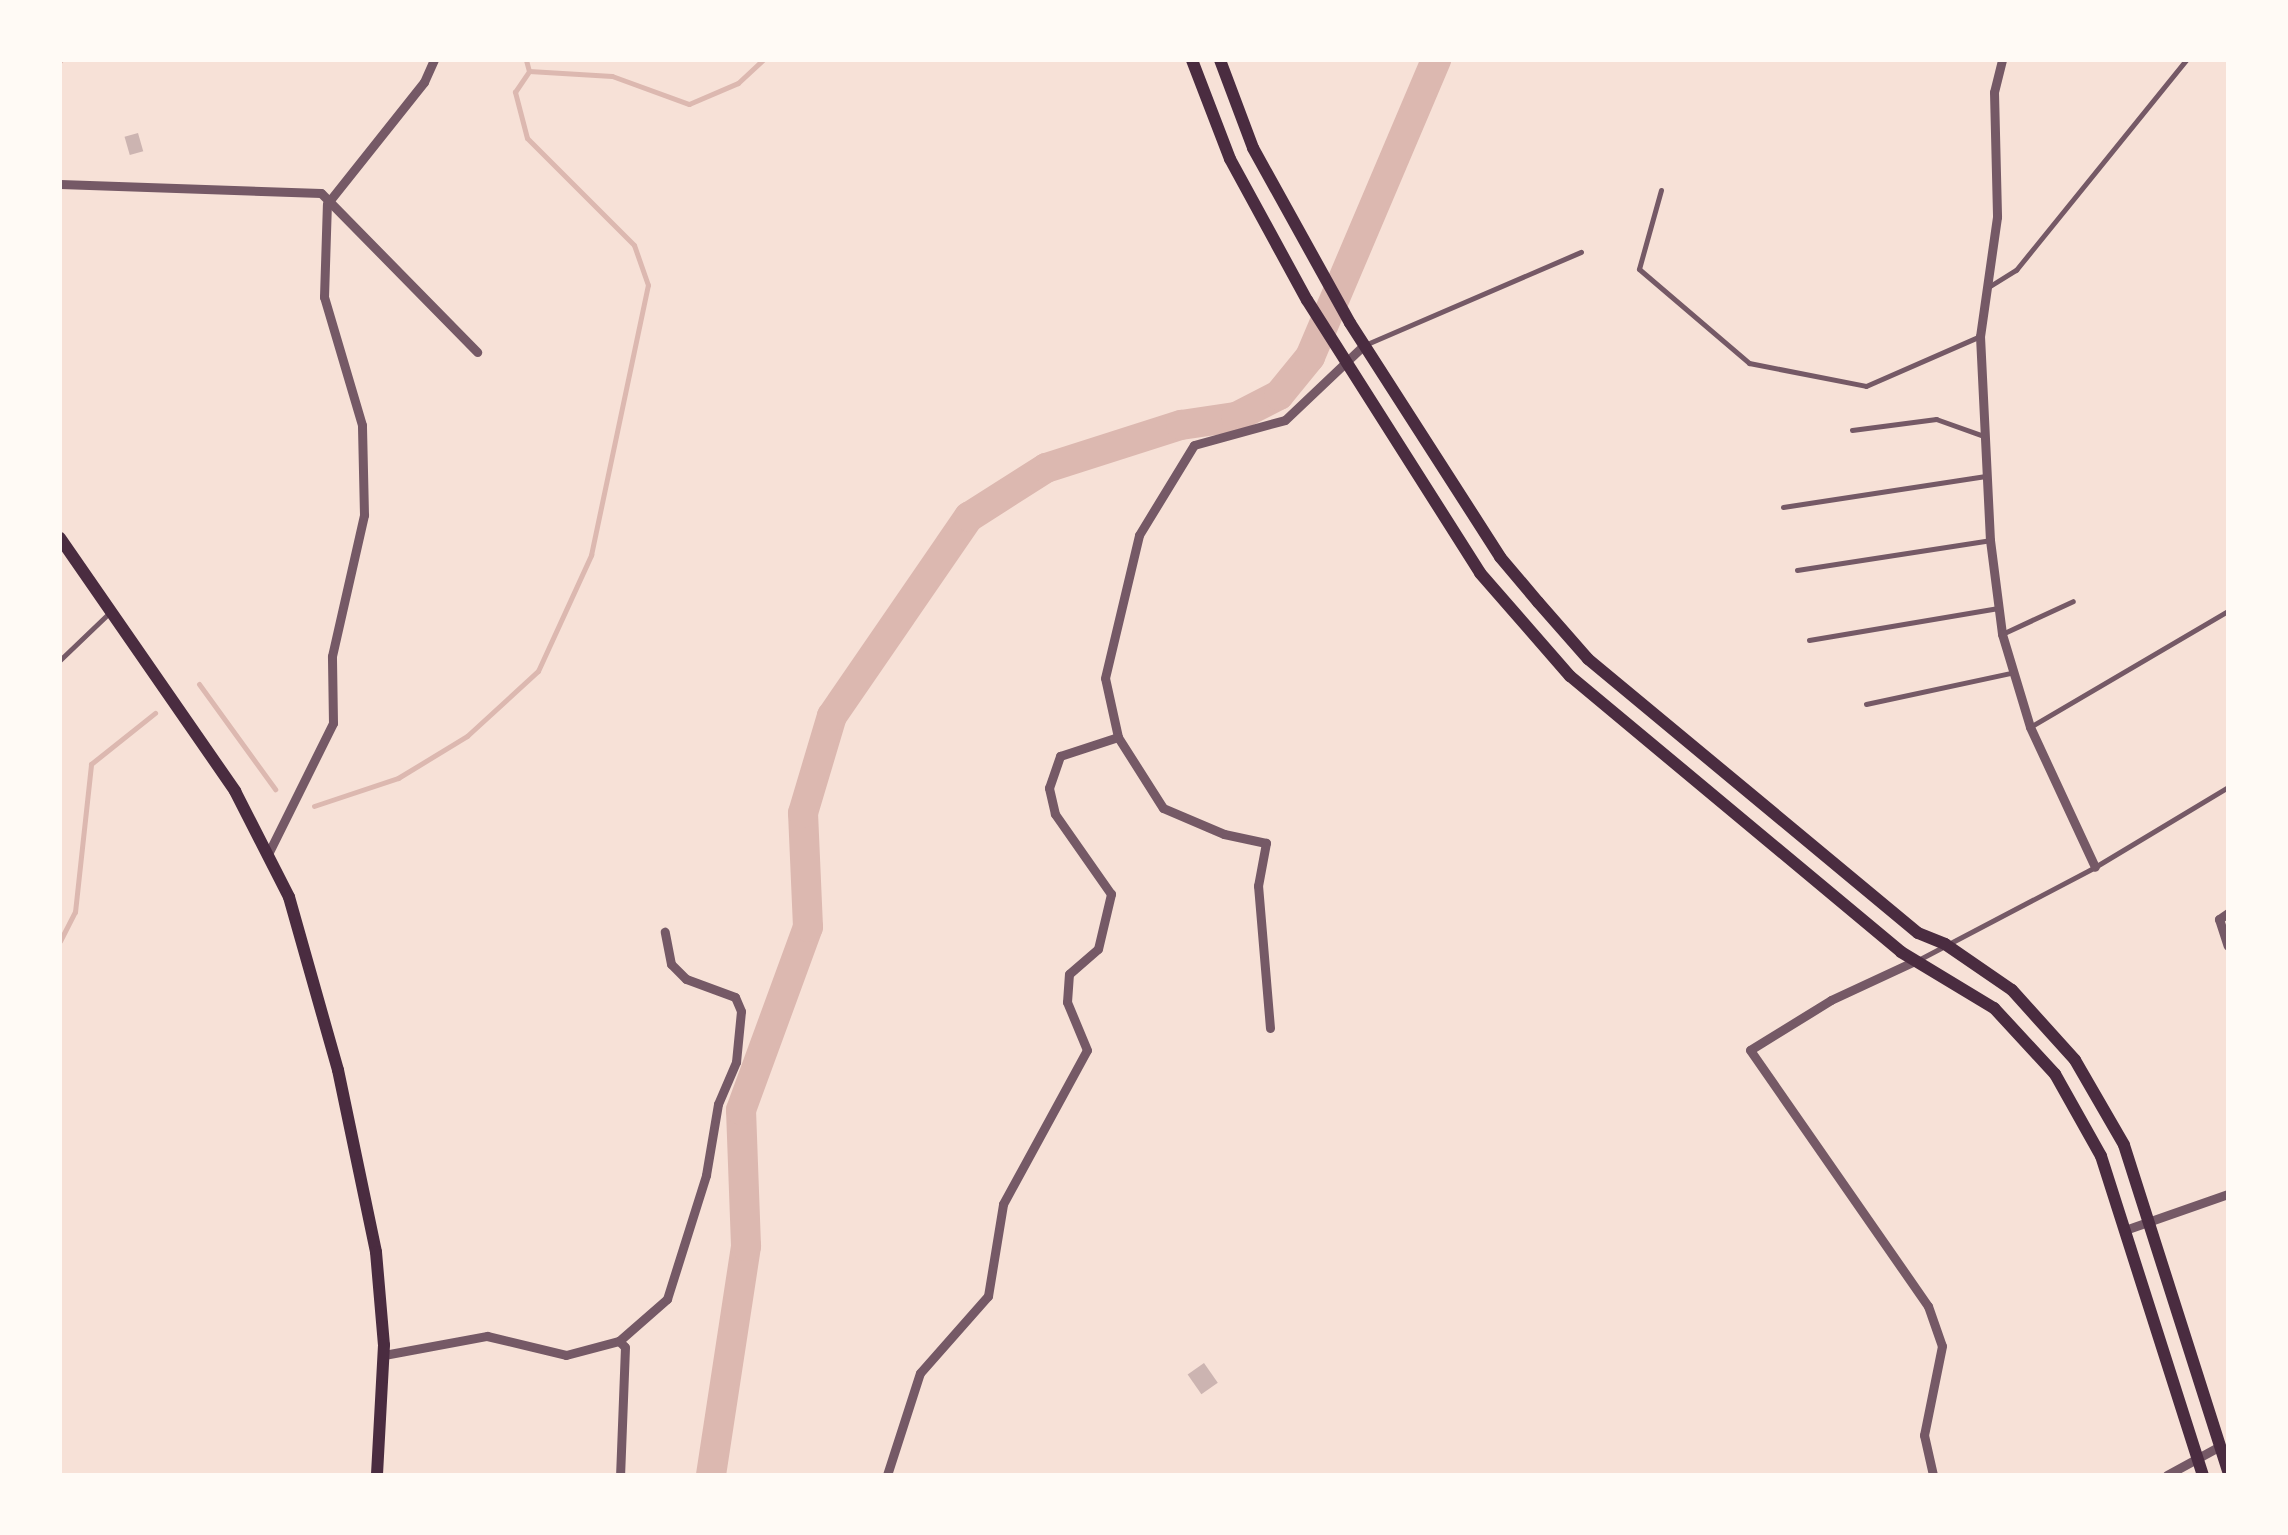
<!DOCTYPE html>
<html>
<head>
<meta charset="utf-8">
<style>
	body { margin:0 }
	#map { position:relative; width:2288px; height:1535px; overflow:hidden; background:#f7e1d7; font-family:Figtree,sans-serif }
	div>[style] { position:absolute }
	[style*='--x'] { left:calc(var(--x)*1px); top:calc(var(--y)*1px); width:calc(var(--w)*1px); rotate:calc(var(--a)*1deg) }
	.stream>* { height:5px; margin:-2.5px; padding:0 2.5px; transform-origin:2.5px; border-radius:2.5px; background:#dcb8b0 }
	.river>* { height:30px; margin:-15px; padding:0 15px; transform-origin:15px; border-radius:15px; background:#dcb8b0 }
	.building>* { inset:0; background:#ccb4b1; transform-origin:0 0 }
	.service>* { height:5px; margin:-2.5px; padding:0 2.5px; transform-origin:2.5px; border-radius:2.5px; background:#755966 }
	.minor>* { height:9px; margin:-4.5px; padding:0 4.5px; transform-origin:4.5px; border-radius:4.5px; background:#755966 }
	.secondary>* { height:12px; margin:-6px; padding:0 6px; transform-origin:6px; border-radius:6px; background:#4a2c40 }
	span { translate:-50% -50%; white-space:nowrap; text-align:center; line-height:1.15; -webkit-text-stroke:9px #fffaf5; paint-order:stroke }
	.frame { position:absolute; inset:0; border:62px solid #fffaf5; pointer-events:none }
</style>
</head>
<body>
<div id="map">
	<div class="stream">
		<div style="--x:526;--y:60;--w:11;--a:75"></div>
		<div style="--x:529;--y:71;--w:83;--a:3.4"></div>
		<div style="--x:612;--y:76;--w:82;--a:20"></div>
		<div style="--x:689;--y:104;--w:53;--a:-23.2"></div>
		<div style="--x:738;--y:83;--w:34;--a:-43"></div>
		<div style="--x:60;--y:61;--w:1;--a:-45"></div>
		<div style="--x:199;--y:684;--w:130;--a:54.1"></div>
		<div style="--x:314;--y:806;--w:89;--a:-18.4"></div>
		<div style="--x:398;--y:778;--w:81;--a:-31.3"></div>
		<div style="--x:467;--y:736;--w:96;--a:-42.5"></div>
		<div style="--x:538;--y:671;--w:128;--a:-65.4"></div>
		<div style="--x:591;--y:555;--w:276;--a:-78.1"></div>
		<div style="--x:648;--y:285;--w:42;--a:-109.3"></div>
		<div style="--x:634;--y:245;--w:151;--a:-135"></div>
		<div style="--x:527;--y:138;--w:48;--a:-104.6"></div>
		<div style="--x:515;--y:92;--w:25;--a:-56"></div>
		<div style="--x:60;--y:941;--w:33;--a:-63"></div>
		<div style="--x:75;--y:912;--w:149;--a:-83.8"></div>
		<div style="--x:91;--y:764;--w:82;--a:-38.6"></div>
	</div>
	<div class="river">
		<div style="--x:711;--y:1475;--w:232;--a:-81.3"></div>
		<div style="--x:746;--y:1246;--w:136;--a:-92.1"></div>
		<div style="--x:741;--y:1110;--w:195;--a:-69.9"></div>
		<div style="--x:808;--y:927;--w:114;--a:-92.5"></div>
		<div style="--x:803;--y:813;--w:101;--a:-73.4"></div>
		<div style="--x:832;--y:716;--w:242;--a:-55.5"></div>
		<div style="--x:969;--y:517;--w:91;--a:-32.5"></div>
		<div style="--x:1046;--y:468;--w:142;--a:-17.7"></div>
		<div style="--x:1181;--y:425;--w:56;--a:-8.3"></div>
		<div style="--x:1236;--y:417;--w:48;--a:-27.1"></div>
		<div style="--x:1279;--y:395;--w:49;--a:-50.8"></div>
		<div style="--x:1310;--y:357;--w:323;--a:-67"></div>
	</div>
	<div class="building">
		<div style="left:138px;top:133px;width:19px;height:14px;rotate:74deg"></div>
		<div style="left:1204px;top:1363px;width:24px;height:20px;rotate:55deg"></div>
	</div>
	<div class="service">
		<div style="--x:1661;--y:190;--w:82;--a:105.6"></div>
		<div style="--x:1639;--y:269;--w:145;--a:40.5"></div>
		<div style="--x:1749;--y:363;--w:119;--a:11.1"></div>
		<div style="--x:1866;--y:386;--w:122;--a:-23.6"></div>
		<div style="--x:1990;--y:286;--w:31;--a:-32"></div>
		<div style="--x:2016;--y:270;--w:270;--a:-51"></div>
		<div style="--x:1367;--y:344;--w:233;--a:-23.3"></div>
		<div style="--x:1852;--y:430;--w:85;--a:-7.5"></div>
		<div style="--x:1936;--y:419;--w:51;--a:19.5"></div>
		<div style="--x:1783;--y:507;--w:205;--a:-8.7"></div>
		<div style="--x:1797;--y:570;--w:195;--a:-8.8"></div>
		<div style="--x:2002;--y:634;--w:78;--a:-24.9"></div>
		<div style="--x:1809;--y:640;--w:192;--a:-9.6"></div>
		<div style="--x:60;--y:660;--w:68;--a:-43.8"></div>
		<div style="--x:1866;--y:704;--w:152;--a:-12.1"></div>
		<div style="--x:2030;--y:727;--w:229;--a:-30.4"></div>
		<div style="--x:1920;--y:959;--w:198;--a:-27.7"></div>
		<div style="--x:2095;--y:867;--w:155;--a:-31"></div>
	</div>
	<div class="minor">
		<div style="--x:2002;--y:60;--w:33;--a:104"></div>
		<div style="--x:1994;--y:92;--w:125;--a:88.6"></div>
		<div style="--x:1997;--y:217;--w:120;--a:98.1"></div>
		<div style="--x:1980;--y:336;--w:204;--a:87.2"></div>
		<div style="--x:1990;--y:540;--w:95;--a:82.7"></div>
		<div style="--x:2002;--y:634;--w:97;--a:73.2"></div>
		<div style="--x:2030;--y:727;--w:154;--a:65.1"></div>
		<div style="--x:60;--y:184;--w:261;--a:2"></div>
		<div style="--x:321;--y:193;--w:223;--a:45.5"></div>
		<div style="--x:269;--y:852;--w:144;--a:-63.6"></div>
		<div style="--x:333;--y:723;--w:67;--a:-90.9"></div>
		<div style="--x:332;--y:656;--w:145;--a:-77.2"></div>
		<div style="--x:364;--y:515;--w:90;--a:-91.3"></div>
		<div style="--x:362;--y:425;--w:134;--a:-106.5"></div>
		<div style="--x:324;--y:297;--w:93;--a:-88.2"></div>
		<div style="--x:327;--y:204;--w:156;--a:-51.5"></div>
		<div style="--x:424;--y:82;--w:24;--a:-66"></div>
		<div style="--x:2228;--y:913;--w:11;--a:146"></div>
		<div style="--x:2219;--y:919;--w:28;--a:72"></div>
		<div style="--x:1917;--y:960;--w:95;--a:155.1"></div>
		<div style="--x:1831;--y:1000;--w:95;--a:148.3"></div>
		<div style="--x:1750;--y:1050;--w:312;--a:55.2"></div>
		<div style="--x:1928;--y:1306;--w:42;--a:70.7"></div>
		<div style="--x:1942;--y:1346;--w:91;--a:101.4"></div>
		<div style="--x:1924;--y:1435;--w:41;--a:77.3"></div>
		<div style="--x:1270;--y:1028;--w:143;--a:-94.8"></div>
		<div style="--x:1258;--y:886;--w:44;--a:-79.5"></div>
		<div style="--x:1266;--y:843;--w:43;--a:-167.9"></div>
		<div style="--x:1224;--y:834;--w:66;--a:-156.9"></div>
		<div style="--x:1163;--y:808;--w:84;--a:-122.4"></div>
		<div style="--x:1118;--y:737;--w:60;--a:-102.4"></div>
		<div style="--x:1105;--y:678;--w:147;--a:-76.6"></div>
		<div style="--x:1139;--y:535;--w:105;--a:-58.6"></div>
		<div style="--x:1194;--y:445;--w:94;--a:-15.4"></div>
		<div style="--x:1285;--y:420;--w:109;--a:-43.5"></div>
		<div style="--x:2125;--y:1230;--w:109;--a:-19.3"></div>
		<div style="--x:619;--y:1341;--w:64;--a:-41.2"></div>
		<div style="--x:667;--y:1299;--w:130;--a:-72.5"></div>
		<div style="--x:706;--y:1175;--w:72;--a:-80.4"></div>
		<div style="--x:718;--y:1104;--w:46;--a:-66.8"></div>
		<div style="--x:736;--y:1062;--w:51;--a:-84.4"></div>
		<div style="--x:741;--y:1011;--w:15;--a:-113"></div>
		<div style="--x:735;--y:997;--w:52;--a:-159.8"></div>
		<div style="--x:686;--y:979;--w:21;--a:-135"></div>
		<div style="--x:671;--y:964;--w:33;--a:-101"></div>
		<div style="--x:384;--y:1355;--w:105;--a:-10.5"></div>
		<div style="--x:487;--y:1336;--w:81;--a:13.5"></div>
		<div style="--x:566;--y:1355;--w:55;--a:-14.8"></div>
		<div style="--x:619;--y:1341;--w:8;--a:45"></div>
		<div style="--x:625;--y:1347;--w:128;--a:92.2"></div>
		<div style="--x:887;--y:1475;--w:107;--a:-72.1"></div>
		<div style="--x:920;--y:1373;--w:103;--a:-48.6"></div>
		<div style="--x:988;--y:1296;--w:93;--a:-80.7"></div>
		<div style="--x:1003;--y:1204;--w:175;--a:-61.4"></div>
		<div style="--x:1087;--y:1050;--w:52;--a:-112.6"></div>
		<div style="--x:1067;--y:1002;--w:28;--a:-86"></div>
		<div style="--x:1069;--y:974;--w:38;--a:-41"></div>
		<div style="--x:1098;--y:949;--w:57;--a:-76.7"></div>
		<div style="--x:1111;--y:894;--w:98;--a:-125"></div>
		<div style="--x:1055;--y:814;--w:27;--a:-103"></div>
		<div style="--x:1049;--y:788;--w:34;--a:-71"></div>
		<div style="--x:1060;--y:756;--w:61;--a:-18.1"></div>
		<div style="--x:2167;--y:1475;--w:60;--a:-28.7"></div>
	</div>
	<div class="secondary">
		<div style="--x:1192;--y:60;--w:106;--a:69"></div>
		<div style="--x:1230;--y:159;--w:161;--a:61.4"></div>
		<div style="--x:1307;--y:300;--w:323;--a:57.6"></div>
		<div style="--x:1480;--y:573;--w:137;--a:48.9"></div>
		<div style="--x:1570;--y:676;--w:431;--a:39.8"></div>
		<div style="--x:1901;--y:952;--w:109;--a:31.1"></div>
		<div style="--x:1994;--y:1008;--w:90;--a:47.3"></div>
		<div style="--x:2055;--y:1074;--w:94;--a:60.7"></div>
		<div style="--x:2101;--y:1156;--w:335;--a:72.3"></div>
		<div style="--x:1220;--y:60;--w:94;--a:69.4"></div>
		<div style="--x:1253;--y:148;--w:200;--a:61"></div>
		<div style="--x:1350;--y:323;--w:278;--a:57.3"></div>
		<div style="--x:1500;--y:557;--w:59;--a:49.8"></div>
		<div style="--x:1538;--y:602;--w:76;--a:48.7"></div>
		<div style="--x:1588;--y:659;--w:429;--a:39.7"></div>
		<div style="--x:1918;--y:933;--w:29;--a:22"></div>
		<div style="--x:1945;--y:944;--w:81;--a:34.5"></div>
		<div style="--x:2012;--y:990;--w:94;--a:48"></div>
		<div style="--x:2075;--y:1060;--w:98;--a:60"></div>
		<div style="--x:2124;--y:1145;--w:342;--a:72.3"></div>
		<div style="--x:60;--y:538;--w:308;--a:55.3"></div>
		<div style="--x:235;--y:791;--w:119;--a:63"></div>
		<div style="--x:289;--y:897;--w:180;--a:74.2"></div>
		<div style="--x:338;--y:1070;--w:186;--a:78.2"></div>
		<div style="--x:376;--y:1252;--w:93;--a:85.1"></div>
		<div style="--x:384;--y:1345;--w:130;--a:93.1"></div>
	</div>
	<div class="frame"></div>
</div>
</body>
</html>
